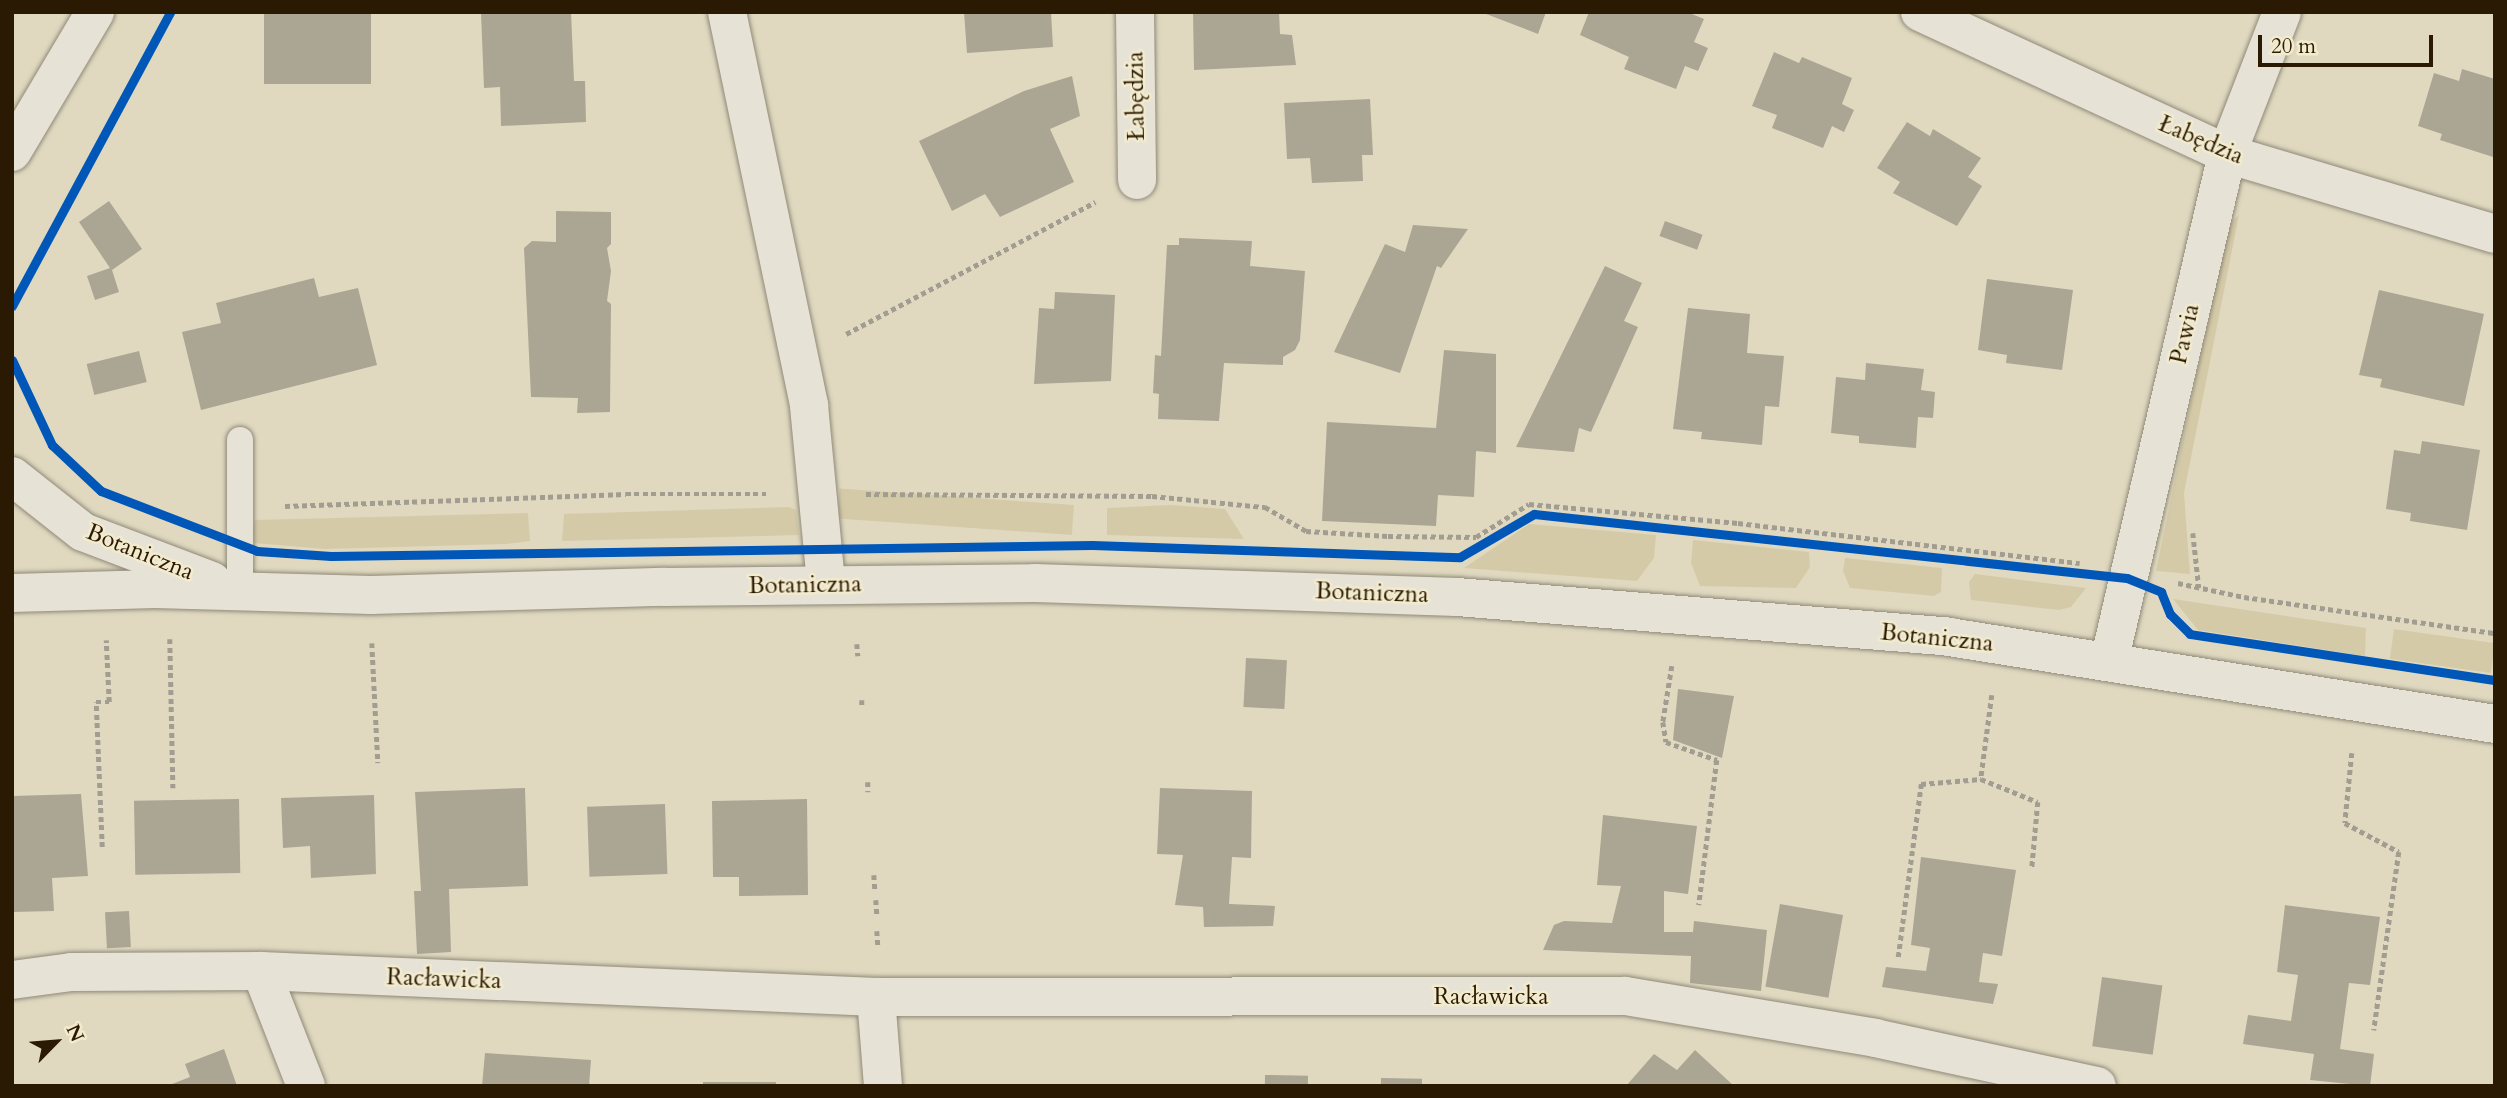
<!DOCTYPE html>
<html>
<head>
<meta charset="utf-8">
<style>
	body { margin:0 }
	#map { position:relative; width:2507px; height:1098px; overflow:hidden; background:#e0d9c0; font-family:Cardo,serif }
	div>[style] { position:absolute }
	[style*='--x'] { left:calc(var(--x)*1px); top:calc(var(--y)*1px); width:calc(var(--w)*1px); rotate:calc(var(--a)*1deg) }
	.green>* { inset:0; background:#d5caa8; transform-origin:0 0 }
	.building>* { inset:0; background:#aba593; transform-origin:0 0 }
	.path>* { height:4.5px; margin-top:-2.25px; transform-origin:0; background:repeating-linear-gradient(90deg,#a29d91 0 5px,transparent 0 8.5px) }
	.roads { filter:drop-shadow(0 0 2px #8f8978) drop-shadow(0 0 2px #8f8978) }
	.lane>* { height:26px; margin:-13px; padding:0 13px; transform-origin:13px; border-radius:13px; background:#e6e2d6 }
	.street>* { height:38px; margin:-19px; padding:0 19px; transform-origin:19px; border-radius:19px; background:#e6e2d6 }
	.secondary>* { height:38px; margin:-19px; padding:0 19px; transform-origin:19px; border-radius:19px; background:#e6e2d6 }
	.cycleway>* { height:9px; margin:-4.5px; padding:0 4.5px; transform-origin:4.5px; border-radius:4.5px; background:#0057b8 }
	span { translate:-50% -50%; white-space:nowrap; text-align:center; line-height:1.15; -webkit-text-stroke:5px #f3ebce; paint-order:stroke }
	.street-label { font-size:24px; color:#2b1a03 }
	.frame { position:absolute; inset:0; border:14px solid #2b1a03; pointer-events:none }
	.north { position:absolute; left:21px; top:1007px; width:70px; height:70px; -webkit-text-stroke:5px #f3ebce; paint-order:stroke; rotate:65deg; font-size:19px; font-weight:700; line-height:28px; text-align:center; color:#2b1a03 }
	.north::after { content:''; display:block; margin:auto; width:24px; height:32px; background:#2b1a03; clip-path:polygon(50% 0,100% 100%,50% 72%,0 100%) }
	.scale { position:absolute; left:2258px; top:35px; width:175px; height:32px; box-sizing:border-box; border:4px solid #2b1a03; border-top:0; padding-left:9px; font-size:21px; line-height:24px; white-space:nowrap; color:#2b1a03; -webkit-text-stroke:5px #f3ebce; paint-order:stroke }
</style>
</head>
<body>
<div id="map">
	<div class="green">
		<div style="clip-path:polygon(2239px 215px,2184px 493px,2190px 574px,2156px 571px,2227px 226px)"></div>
		<div style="left:1074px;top:505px;width:30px;height:235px;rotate:94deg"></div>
		<div style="clip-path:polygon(1170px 505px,1225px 509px,1244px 539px,1107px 535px,1107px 508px)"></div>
		<div style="clip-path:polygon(789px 507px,796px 510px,799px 535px,562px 541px,564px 514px)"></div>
		<div style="clip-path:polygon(528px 513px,530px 541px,506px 544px,325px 549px,254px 543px,253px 531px,255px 520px)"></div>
		<div style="clip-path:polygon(1529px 524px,1656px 535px,1654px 558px,1637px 581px,1464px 568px)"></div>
		<div style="clip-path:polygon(1693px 540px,1809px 552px,1810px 567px,1796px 588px,1700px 586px,1691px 563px)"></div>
		<div style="clip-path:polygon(1845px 558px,1942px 568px,1941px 592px,1934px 596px,1850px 588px,1843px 571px)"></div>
		<div style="clip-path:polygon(1975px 574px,2086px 588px,2071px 607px,2059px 610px,1971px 600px,1969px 582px)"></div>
		<div style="clip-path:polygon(2173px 599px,2366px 628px,2365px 656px,2198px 630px)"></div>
		<div style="left:2394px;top:629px;width:102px;height:30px;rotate:8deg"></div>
	</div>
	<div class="building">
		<div style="left:264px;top:12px;width:107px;height:72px"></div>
		<div style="clip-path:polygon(571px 12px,574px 81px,585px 81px,586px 122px,501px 126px,500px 87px,484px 88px,481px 13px)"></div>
		<div style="clip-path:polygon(964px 12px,1051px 12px,1053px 47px,967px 53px)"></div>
		<div style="clip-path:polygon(1193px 12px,1279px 12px,1280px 34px,1292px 35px,1296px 65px,1194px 70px)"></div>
		<div style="clip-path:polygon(1481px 12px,1546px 12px,1538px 34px)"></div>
		<div style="clip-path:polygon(1589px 12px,1687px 12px,1704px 19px,1694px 42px,1708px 48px,1698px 71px,1685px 66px,1676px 89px,1624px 69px,1629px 57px,1580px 35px)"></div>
		<div style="clip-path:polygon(1774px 52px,1799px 63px,1802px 57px,1852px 78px,1842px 104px,1854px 110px,1844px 132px,1832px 126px,1823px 148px,1772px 128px,1777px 115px,1752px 106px)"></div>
		<div style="clip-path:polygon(2462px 69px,2495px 79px,2493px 157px,2440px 140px,2442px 134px,2418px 126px,2434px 73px,2459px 81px)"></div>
		<div style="clip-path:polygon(1072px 76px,1080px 116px,1050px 129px,1074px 182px,1000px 217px,985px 194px,952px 211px,919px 141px,1024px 91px)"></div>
		<div style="clip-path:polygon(1370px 99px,1373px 155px,1362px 155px,1363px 181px,1312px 183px,1310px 158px,1287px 159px,1284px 103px)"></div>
		<div style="clip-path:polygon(1907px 122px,1930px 136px,1933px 129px,1981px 158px,1968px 177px,1982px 186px,1957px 226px,1893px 193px,1900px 182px,1877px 168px)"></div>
		<div style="clip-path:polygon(109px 201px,142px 249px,112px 270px,119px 292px,95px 300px,87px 276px,110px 268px,79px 222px)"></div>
		<div style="clip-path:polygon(556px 211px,611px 212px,611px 244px,607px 248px,611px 271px,607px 301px,611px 304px,610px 412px,577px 413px,578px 398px,531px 397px,524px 248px,532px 241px,556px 242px)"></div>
		<div style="left:1665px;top:221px;width:40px;height:16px;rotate:20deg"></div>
		<div style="clip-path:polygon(1413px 225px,1468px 229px,1441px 268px,1437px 266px,1400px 373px,1334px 352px,1385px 244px,1405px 252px)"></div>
		<div style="clip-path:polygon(1179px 238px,1252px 241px,1250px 266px,1305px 271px,1300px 340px,1295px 350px,1283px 357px,1283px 365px,1224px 363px,1219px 421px,1158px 419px,1159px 394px,1153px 393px,1155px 355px,1161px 356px,1167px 245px,1179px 245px)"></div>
		<div style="clip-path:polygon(1605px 266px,1642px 283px,1624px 321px,1638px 327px,1591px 432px,1579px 428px,1574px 452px,1516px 447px)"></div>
		<div style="clip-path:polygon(314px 278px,319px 297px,358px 288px,377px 365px,201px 410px,182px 332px,221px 323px,216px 303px)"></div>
		<div style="clip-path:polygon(1987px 279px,2073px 290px,2062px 370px,2006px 363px,2007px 355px,1978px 350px)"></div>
		<div style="clip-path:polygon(2379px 290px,2484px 314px,2464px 406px,2380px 387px,2382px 379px,2359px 375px)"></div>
		<div style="clip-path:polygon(1055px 292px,1115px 295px,1111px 381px,1034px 384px,1039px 308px,1054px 309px)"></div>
		<div style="clip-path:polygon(1688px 308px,1750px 314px,1747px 353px,1784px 356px,1779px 407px,1765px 406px,1762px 445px,1701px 439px,1702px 432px,1673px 429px)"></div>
		<div style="clip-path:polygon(1444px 350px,1496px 354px,1496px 453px,1476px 451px,1474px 497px,1438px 495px,1436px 526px,1322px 521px,1327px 422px,1436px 428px)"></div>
		<div style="left:139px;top:351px;width:32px;height:54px;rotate:76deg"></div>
		<div style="clip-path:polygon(1866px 363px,1924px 369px,1921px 390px,1935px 392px,1933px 418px,1918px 417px,1916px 448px,1859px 443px,1859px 436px,1831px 433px,1836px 377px,1865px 380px)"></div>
		<div style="clip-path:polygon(2422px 441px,2480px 450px,2467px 530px,2410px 521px,2411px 513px,2386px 509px,2394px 450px,2420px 454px)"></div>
		<div style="left:1246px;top:658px;width:41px;height:49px;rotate:3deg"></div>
		<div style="clip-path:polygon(1678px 689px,1734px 696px,1722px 758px,1673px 740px)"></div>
		<div style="clip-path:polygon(525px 788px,528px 886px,449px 889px,451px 952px,417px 954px,414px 891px,421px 891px,415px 792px)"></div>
		<div style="clip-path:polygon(1160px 788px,1252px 791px,1251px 858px,1232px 857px,1229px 904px,1275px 906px,1273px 926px,1204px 927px,1203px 907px,1175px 905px,1183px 855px,1157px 854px)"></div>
		<div style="clip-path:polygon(81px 794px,88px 876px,52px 878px,54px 911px,12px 912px,12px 796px)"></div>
		<div style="clip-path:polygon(374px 795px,376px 874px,311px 878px,310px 846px,283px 848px,281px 798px)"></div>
		<div style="left:239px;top:799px;width:74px;height:105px;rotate:89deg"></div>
		<div style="clip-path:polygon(807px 799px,808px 895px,739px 896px,739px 877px,713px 877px,712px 801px)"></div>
		<div style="left:665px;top:804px;width:70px;height:78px;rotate:88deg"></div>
		<div style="clip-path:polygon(1603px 815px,1697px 826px,1688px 894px,1664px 891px,1664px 932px,1693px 932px,1694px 921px,1767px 930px,1761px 991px,1690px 983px,1691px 956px,1543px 950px,1554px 925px,1564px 921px,1612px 923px,1621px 886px,1597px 885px)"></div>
		<div style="clip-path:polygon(1921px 857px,2016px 870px,2002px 956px,1983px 953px,1979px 982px,1998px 984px,1993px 1004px,1882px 987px,1886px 967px,1926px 971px,1930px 948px,1911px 945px)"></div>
		<div style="left:1780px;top:904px;width:64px;height:84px;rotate:10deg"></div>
		<div style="clip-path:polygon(2285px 905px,2380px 917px,2370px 985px,2349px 983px,2340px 1049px,2374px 1054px,2370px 1086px,2310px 1080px,2314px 1054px,2243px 1044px,2248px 1015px,2291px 1021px,2298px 975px,2277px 972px)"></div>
		<div style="left:129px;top:911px;width:36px;height:24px;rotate:87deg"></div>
		<div style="left:2102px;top:977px;width:61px;height:70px;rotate:8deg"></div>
		<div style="clip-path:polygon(224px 1049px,237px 1086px,167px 1086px,190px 1077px,185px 1064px)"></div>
		<div style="clip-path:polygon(1695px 1050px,1734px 1086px,1626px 1086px,1654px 1054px,1677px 1070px)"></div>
		<div style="clip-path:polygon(485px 1053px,591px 1060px,589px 1086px,482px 1086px)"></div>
		<div style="left:1265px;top:1075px;width:43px;height:11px;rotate:1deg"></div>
		<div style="left:1381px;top:1078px;width:41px;height:8px;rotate:1deg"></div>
		<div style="left:703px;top:1082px;width:73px;height:4px"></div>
	</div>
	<div class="path">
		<div style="--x:846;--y:334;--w:282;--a:-27.9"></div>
		<div style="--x:866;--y:494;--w:286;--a:0.4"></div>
		<div style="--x:1152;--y:496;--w:114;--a:5.6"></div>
		<div style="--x:1265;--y:507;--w:48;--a:30.3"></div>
		<div style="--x:1306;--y:531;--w:82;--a:3.5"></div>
		<div style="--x:1388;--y:536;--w:88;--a:0.7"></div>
		<div style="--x:1476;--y:537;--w:62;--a:-31.9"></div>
		<div style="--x:1529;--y:504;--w:210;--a:5.2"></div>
		<div style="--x:1738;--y:523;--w:344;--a:6.7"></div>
		<div style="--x:285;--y:506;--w:341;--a:-2"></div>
		<div style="--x:626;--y:494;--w:140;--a:0"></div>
		<div style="--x:2193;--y:533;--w:55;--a:83.8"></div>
		<div style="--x:2178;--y:583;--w:67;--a:12"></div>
		<div style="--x:2244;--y:597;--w:254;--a:8.2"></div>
		<div style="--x:170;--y:639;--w:149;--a:88.8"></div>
		<div style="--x:372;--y:643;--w:120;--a:87.1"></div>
		<div style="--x:857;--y:644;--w:12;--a:85"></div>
		<div style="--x:1672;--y:666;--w:57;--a:99.1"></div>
		<div style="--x:1663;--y:722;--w:20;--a:81"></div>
		<div style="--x:1666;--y:742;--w:54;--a:19.4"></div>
		<div style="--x:1717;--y:760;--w:146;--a:97.1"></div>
		<div style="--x:1992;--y:695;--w:85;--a:97.5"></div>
		<div style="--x:1981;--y:779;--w:61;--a:22"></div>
		<div style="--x:2038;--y:802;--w:66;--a:95.2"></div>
		<div style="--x:862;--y:700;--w:6;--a:90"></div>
		<div style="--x:2352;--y:753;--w:70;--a:95.7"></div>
		<div style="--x:2345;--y:823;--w:61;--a:28.2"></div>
		<div style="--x:2399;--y:852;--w:180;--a:98"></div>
		<div style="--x:868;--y:782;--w:10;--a:90"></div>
		<div style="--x:102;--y:847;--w:145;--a:-92.4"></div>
		<div style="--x:96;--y:702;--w:13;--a:0"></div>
		<div style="--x:109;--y:702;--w:62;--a:-92.8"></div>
		<div style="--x:874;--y:875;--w:14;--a:86"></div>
		<div style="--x:876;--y:900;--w:14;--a:86"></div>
		<div style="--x:877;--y:931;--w:15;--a:86"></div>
		<div style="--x:1898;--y:957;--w:175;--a:-82.4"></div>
		<div style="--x:1921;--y:784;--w:60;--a:-4.8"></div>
	</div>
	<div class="roads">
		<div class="lane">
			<div style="--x:240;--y:591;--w:151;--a:-90"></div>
		</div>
		<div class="street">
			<div style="--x:727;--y:12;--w:402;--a:78.2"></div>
			<div style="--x:809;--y:406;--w:179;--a:84.5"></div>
			<div style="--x:1135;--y:12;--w:168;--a:89.3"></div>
			<div style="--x:1920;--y:12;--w:338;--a:24.8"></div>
			<div style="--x:2227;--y:154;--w:280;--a:16.6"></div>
			<div style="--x:2109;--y:662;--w:522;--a:-76.92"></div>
			<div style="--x:2227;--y:154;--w:152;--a:-68.8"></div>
			<div style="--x:261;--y:971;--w:123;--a:68.6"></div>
			<div style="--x:12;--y:980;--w:60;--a:-7.7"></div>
			<div style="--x:71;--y:972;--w:190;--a:-0.3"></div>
			<div style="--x:261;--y:971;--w:616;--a:2.42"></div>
			<div style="--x:876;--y:997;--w:749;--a:-0.08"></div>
			<div style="--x:1625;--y:996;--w:254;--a:9.5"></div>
			<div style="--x:1875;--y:1038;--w:227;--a:12.2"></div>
			<div style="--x:876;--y:997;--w:89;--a:85.5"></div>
		</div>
		<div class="secondary">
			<div style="--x:12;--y:152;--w:163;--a:-59.3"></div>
			<div style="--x:12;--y:476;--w:90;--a:38.3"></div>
			<div style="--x:83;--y:532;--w:138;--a:20.8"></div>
			<div style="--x:12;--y:593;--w:143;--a:-1.6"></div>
			<div style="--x:155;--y:589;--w:216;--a:1.6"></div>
			<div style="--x:371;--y:595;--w:294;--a:-1.6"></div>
			<div style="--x:665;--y:587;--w:370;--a:-0.6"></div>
			<div style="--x:1035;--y:583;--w:422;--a:1.9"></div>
			<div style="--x:1457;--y:597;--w:494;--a:4.6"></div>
			<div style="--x:1949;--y:637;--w:553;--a:9.05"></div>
		</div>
	</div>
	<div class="cycleway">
		<div style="--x:12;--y:306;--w:334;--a:-61.7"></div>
		<div style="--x:12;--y:360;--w:94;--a:64.8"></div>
		<div style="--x:52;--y:445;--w:67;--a:43.2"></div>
		<div style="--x:101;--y:491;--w:167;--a:21"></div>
		<div style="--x:257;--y:551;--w:74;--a:3.9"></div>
		<div style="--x:331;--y:556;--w:761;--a:-0.83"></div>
		<div style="--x:1092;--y:545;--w:368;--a:1.9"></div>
		<div style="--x:1460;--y:557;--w:86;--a:-30.2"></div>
		<div style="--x:1534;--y:514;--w:596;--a:6.16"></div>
		<div style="--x:2127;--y:578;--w:37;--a:22"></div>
		<div style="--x:2161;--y:592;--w:24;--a:68"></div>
		<div style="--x:2170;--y:614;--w:28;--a:45"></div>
		<div style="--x:2190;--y:634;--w:308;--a:8.6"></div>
	</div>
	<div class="street-label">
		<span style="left:1136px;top:96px;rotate:-91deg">Łabędzia</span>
		<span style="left:2201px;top:140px;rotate:23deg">Łabędzia</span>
		<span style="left:2185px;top:334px;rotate:-77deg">Pawia</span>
		<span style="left:140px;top:552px;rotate:22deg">Botaniczna</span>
		<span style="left:805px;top:585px;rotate:-1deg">Botaniczna</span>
		<span style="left:1372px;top:593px;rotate:2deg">Botaniczna</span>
		<span style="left:1937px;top:638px;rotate:6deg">Botaniczna</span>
		<span style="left:444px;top:979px;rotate:2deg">Racławicka</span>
		<span style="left:1491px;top:997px">Racławicka</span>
	</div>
	<div class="frame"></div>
	<div class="north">N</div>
	<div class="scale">20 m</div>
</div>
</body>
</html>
